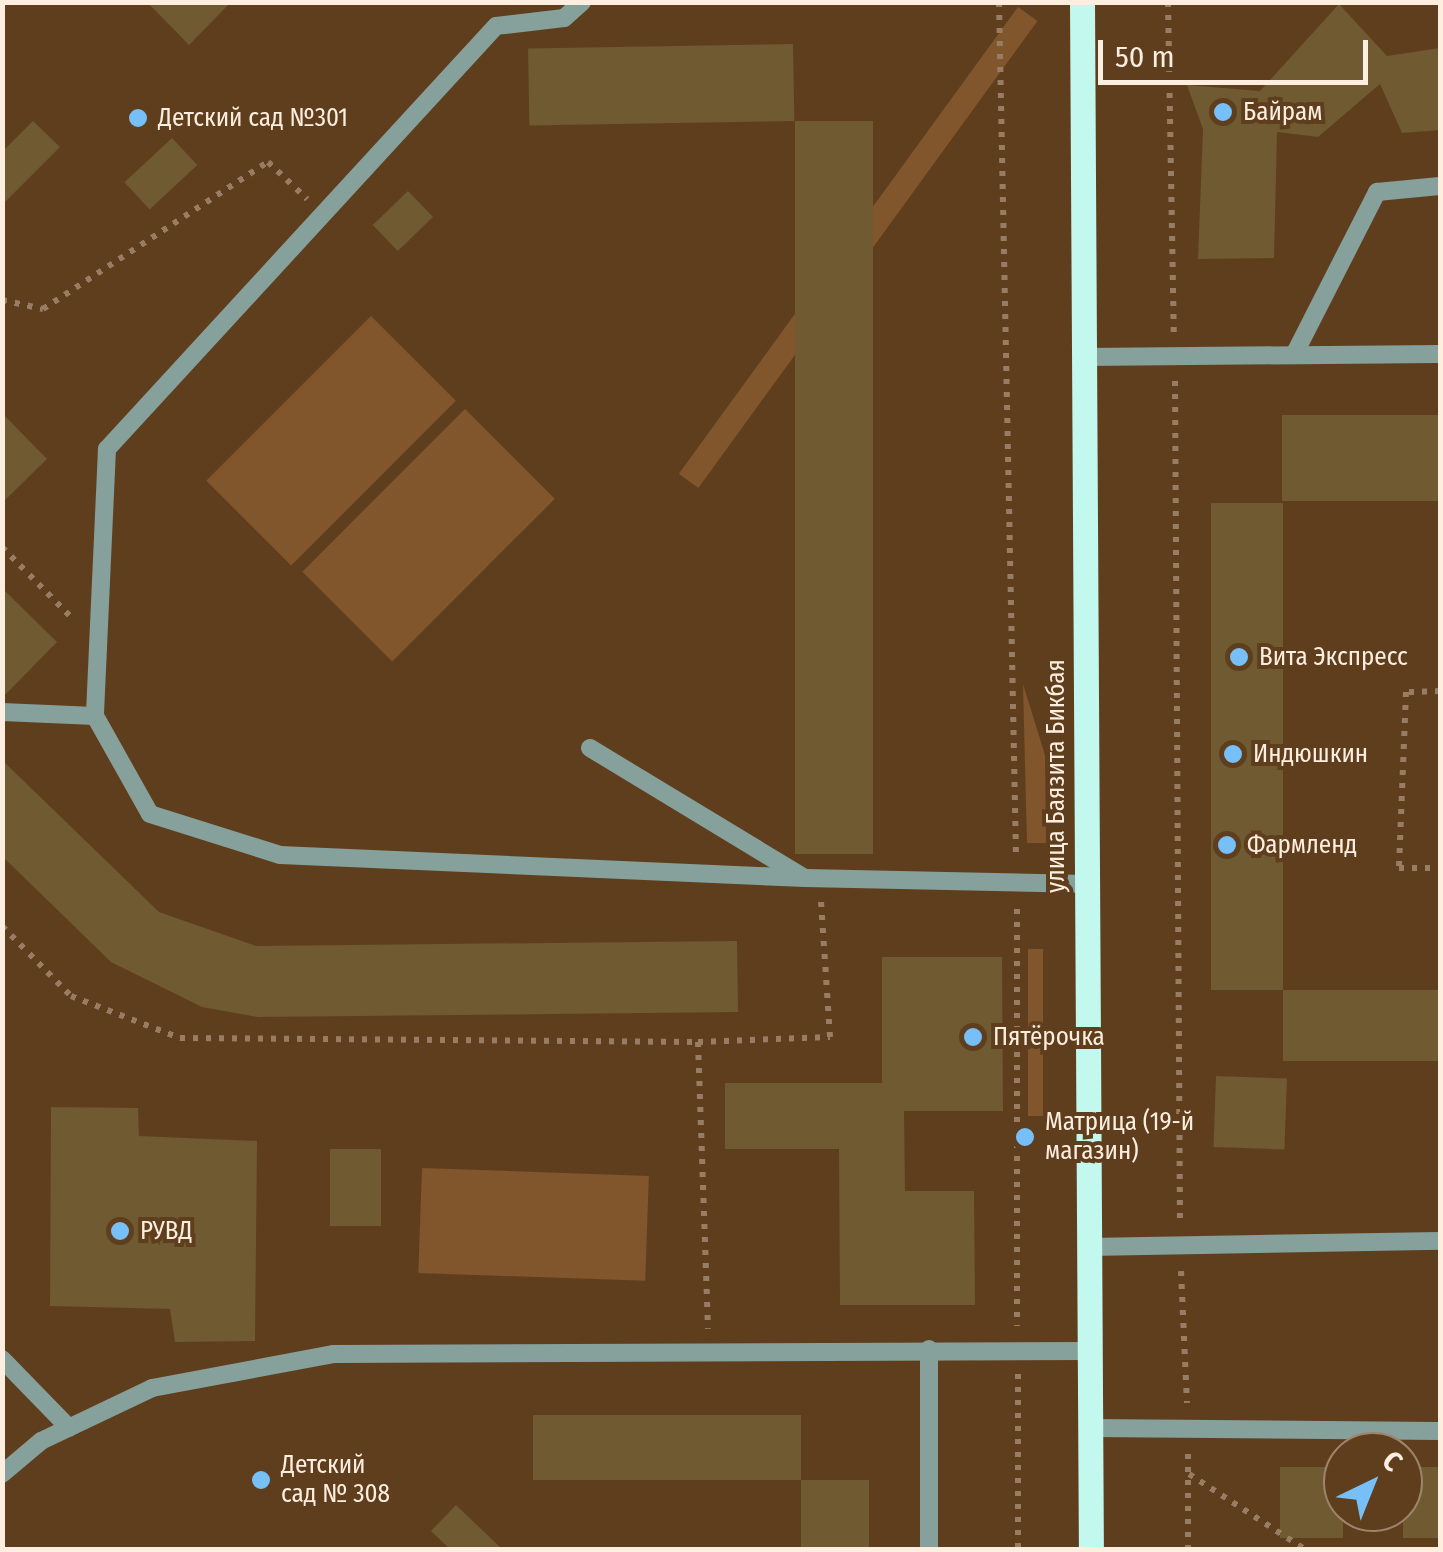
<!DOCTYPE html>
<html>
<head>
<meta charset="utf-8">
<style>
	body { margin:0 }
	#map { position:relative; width:1443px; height:1552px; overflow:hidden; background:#5f3e1e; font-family:"Fira Sans Condensed",sans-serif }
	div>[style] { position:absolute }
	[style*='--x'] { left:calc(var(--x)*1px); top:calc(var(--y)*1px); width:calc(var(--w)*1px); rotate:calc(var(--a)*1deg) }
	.green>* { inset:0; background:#81562c; transform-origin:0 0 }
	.building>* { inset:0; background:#6f5a31; transform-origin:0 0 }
	.path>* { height:6px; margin-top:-3px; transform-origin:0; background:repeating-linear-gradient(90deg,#987d64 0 5px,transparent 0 13px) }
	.minor>* { height:18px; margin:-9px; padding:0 9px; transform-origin:9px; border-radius:9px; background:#86a09b }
	.major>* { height:25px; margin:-12.5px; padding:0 12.5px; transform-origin:12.5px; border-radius:12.5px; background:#c3f8ef }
	.dots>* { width:28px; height:28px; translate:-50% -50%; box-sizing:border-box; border:5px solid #5f3e1e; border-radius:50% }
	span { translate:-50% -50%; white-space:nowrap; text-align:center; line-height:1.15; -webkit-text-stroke:8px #5f3e1e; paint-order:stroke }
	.poi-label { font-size:25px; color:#feeee0 }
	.left { translate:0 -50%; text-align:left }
	.street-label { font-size:25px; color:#feeee0 }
	.frame { position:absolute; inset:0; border:5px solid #feeee0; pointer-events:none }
	.north { position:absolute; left:1323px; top:1432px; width:100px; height:100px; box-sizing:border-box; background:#5f3e1e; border:2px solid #9f846c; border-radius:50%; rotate:43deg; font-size:28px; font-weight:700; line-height:40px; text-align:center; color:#feeee0 }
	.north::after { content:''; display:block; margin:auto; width:35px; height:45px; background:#77bff7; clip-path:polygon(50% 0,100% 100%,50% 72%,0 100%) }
	.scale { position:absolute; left:1098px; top:40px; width:270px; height:45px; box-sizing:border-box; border:5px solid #feeee0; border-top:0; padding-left:12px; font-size:30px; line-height:35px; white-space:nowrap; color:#feeee0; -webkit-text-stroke:8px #5f3e1e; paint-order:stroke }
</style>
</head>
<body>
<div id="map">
	<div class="green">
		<div style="left:1018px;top:7px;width:24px;height:577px;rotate:36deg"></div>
		<div style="left:371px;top:316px;width:120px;height:233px;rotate:45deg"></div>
		<div style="left:465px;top:409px;width:127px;height:230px;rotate:45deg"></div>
		<div style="clip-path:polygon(1023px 684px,1045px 755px,1046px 843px,1027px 843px)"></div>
		<div style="left:1028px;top:949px;width:15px;height:167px"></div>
		<div style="left:422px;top:1168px;width:227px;height:105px;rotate:2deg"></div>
	</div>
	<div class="building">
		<div style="clip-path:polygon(147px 2px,231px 2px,189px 45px)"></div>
		<div style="clip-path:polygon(1339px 4px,1387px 56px,1440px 48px,1440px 130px,1402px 133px,1380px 84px,1318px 137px,1277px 132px,1274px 258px,1198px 259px,1203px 129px,1187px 85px,1260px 91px)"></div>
		<div style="left:793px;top:44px;width:77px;height:265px;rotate:89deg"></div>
		<div style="clip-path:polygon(33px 121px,60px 147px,2px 205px,2px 152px)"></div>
		<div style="left:795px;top:121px;width:78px;height:733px"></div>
		<div style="left:172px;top:138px;width:37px;height:65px;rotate:47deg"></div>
		<div style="left:408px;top:191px;width:36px;height:49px;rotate:46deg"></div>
		<div style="clip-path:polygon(2px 413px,47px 459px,2px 503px)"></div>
		<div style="left:1440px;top:415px;width:86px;height:158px;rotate:90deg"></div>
		<div style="left:1211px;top:503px;width:72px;height:487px"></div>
		<div style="clip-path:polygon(2px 588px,57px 642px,2px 698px)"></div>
		<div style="clip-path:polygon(2px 760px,159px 912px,256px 946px,737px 941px,738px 1012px,258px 1017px,202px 1007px,111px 962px,2px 856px)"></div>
		<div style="clip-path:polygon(882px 957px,1002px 957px,1003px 1111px,904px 1111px,905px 1191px,974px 1191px,975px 1305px,840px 1305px,839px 1149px,725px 1149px,725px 1083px,882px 1083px)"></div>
		<div style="left:1283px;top:990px;width:157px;height:71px"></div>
		<div style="left:1216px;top:1076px;width:71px;height:71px;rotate:2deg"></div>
		<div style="clip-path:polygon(51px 1107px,138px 1108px,139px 1136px,257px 1141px,255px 1341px,175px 1342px,170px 1309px,50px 1306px)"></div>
		<div style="left:330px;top:1149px;width:51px;height:77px"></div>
		<div style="left:801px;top:1415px;width:65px;height:268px;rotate:90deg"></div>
		<div style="left:1343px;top:1467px;width:71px;height:63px;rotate:90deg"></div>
		<div style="left:1403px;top:1467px;width:37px;height:71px"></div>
		<div style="left:801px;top:1480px;width:68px;height:70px"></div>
		<div style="clip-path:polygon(456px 1505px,503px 1550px,451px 1550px,431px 1531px)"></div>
	</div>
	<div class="path">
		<div style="--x:999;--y:2;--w:854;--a:88.86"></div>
		<div style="--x:1168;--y:2;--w:331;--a:89"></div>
		<div style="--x:2;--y:300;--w:42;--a:12.4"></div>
		<div style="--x:43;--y:309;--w:269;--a:-33.2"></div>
		<div style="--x:268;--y:162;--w:54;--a:43.5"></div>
		<div style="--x:1175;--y:381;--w:842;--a:89.66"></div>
		<div style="--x:2;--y:547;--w:104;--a:45.4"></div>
		<div style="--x:1440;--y:691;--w:34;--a:178"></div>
		<div style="--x:1406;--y:692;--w:176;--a:92.3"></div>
		<div style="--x:1399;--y:868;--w:41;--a:0"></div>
		<div style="--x:1017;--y:909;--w:417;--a:90"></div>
		<div style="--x:2;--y:926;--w:98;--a:45.4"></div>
		<div style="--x:71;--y:996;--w:117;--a:21.1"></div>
		<div style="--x:180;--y:1038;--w:518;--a:0.44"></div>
		<div style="--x:698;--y:1042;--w:287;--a:88"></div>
		<div style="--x:698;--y:1042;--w:132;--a:-2.2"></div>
		<div style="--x:830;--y:1037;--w:136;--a:-93.8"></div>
		<div style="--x:1181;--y:1271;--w:132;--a:87.4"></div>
		<div style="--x:1018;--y:1374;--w:176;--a:90"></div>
		<div style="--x:1189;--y:1474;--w:140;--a:33"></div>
		<div style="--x:1188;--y:1550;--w:99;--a:-90"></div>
	</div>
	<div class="minor">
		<div style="--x:582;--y:2;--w:24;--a:138"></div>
		<div style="--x:564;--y:18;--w:68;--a:173.3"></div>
		<div style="--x:496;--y:26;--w:575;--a:132.6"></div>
		<div style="--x:107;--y:449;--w:267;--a:92.6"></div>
		<div style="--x:95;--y:716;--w:112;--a:60.7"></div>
		<div style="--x:150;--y:814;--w:136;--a:17.5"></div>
		<div style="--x:280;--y:855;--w:526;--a:2.51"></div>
		<div style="--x:1295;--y:353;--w:181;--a:-63"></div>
		<div style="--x:1377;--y:192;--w:63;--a:-5.4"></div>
		<div style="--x:1084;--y:357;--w:356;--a:-0.5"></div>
		<div style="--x:2;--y:712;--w:93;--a:2.5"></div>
		<div style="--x:590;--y:748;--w:251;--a:31.2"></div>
		<div style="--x:805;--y:878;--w:282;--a:1.2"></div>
		<div style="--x:1089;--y:1247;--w:351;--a:-1"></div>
		<div style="--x:929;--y:1349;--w:201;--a:90"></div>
		<div style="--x:2;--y:1359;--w:96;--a:45.8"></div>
		<div style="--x:1090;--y:1428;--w:350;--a:0.5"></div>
		<div style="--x:2;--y:1474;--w:51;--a:-40.2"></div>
		<div style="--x:41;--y:1441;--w:123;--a:-25.5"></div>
		<div style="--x:152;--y:1388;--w:184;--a:-10.6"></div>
		<div style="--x:333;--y:1354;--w:756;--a:-0.23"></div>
	</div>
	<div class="major">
		<div style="--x:1082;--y:2;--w:1548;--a:89.67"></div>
	</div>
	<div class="dots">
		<div style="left:1223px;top:112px;background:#77bff7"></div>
		<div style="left:138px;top:118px;background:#77bff7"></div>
		<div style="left:1239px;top:657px;background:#77bff7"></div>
		<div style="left:1233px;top:754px;background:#77bff7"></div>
		<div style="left:1227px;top:845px;background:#77bff7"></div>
		<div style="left:973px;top:1037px;background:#77bff7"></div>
		<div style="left:1025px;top:1137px;background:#77bff7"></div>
		<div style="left:120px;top:1231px;background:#77bff7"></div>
		<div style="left:261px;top:1480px;background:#77bff7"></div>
	</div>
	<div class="poi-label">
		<span class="left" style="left:1243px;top:112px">Байрам</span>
		<span class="left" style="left:158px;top:118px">Детский сад №301</span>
		<span class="left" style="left:1259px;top:657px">Вита Экспресс</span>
		<span class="left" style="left:1253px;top:754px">Индюшкин</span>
		<span class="left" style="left:1247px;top:845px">Фармленд</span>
		<span class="left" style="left:993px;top:1037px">Пятёрочка</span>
		<span class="left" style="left:1045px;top:1137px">Матрица (19-й<br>магазин)</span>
		<span class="left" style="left:140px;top:1231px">РУВД</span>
		<span class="left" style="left:281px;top:1480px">Детский<br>сад № 308</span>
	</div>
	<div class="street-label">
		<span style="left:1056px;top:776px;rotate:-90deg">улица Баязита Бикбая</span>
	</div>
	<div class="frame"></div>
	<div class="north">С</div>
	<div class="scale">50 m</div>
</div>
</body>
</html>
